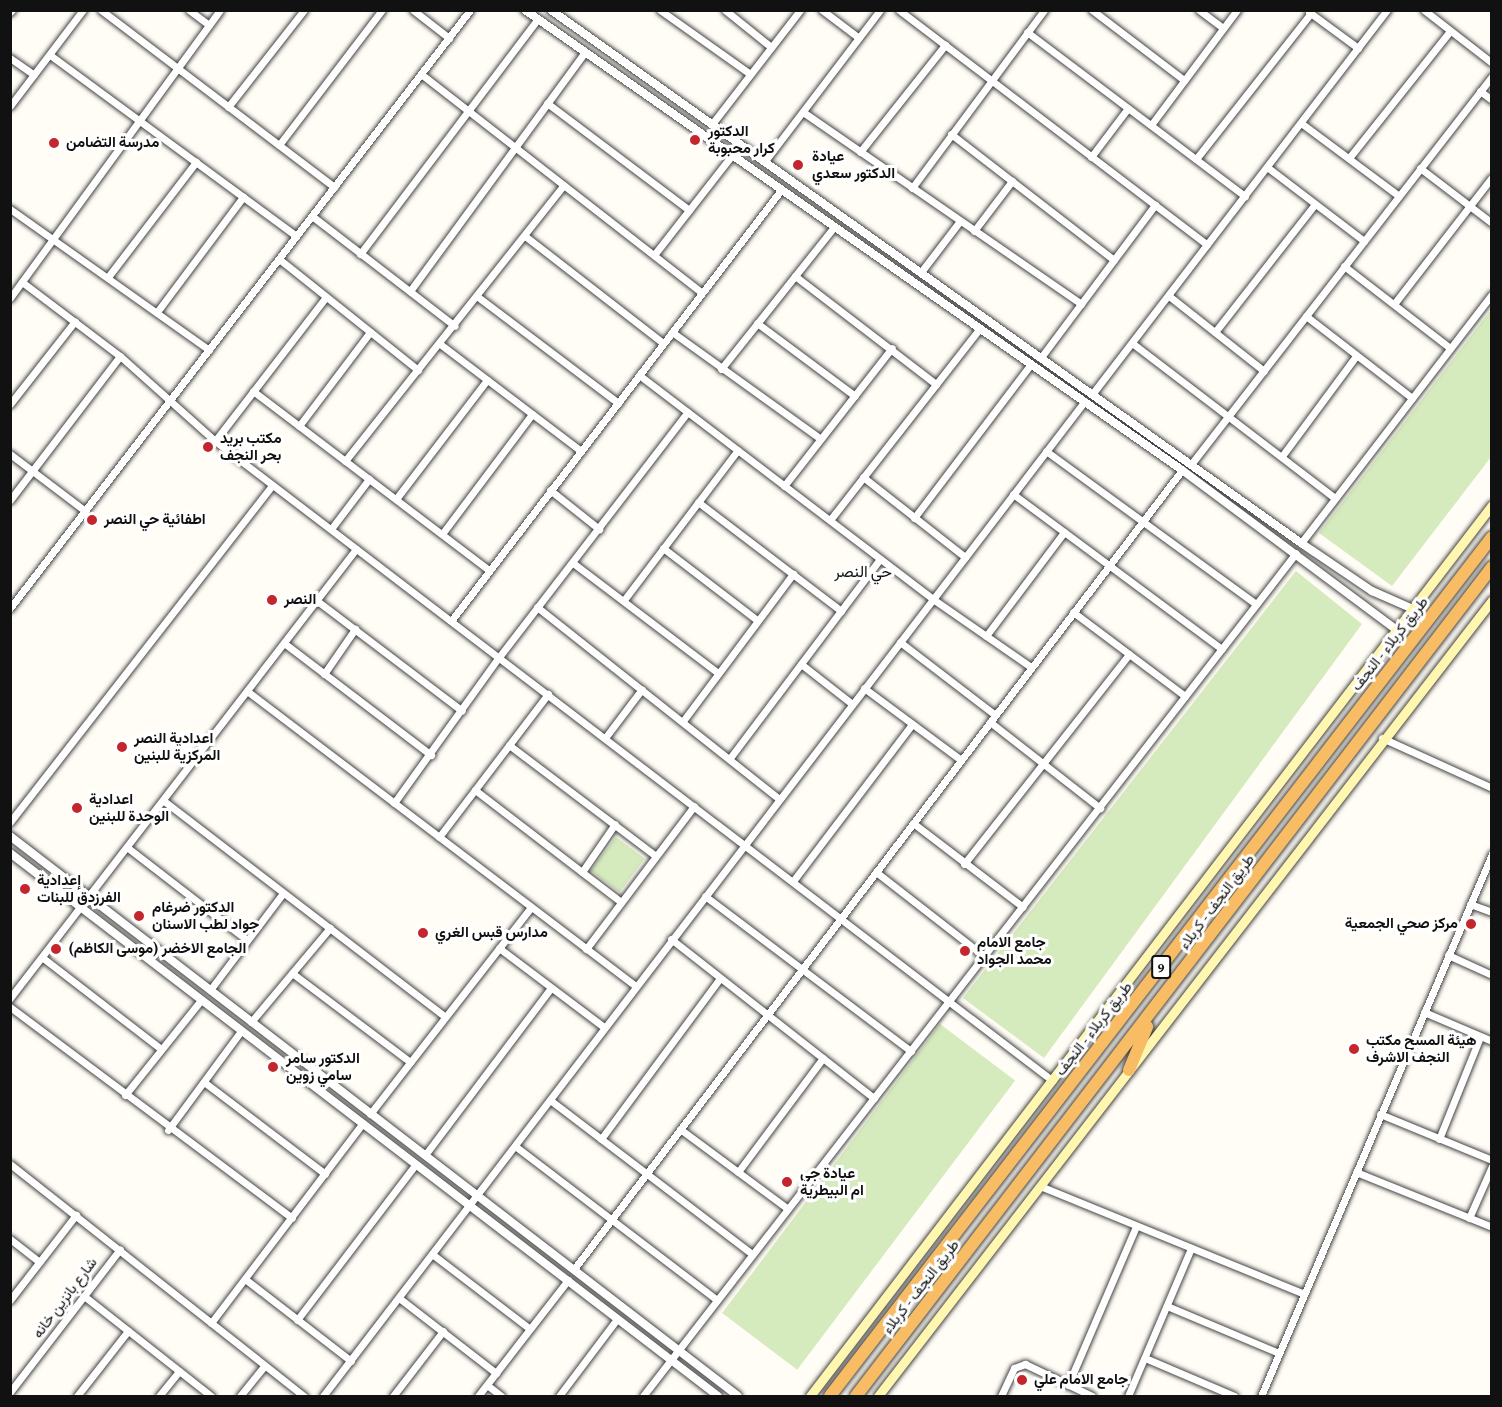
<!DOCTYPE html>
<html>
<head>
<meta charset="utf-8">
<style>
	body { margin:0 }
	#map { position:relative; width:1502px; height:1407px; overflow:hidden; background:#fffdf5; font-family:"Crimson Pro",Vazirmatn,serif }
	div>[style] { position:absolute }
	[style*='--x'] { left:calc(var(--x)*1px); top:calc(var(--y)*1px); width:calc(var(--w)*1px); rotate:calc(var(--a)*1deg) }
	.green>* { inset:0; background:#d5ebbd; transform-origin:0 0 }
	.roads { filter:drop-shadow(0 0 2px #444) drop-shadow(0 0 2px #444) }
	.minor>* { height:7px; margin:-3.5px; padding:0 3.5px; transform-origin:3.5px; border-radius:3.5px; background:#fff }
	.tertiary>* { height:8px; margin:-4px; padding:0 4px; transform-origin:4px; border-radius:4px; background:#fff }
	.secondary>* { height:9px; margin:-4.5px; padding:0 4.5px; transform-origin:4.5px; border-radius:4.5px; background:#fff6b0 }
	.trunk>* { height:12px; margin:-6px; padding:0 6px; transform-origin:6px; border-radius:6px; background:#f7bc64 }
	.dots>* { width:16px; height:16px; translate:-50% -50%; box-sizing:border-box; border:3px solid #fff; border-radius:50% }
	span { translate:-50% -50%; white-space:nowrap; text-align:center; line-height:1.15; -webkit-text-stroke:6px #fff; paint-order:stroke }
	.shield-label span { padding:2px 4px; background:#fff; border:2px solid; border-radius:4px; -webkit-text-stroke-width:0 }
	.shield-label { font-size:14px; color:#111; font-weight:700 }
	.poi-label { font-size:15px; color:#111; font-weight:700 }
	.left { translate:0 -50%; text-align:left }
	.right { translate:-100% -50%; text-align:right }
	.street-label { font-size:15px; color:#111 }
	.neighbourhood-label { font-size:16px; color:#111 }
	.frame { position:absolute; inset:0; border:12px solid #111; pointer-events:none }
</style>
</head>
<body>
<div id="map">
	<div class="green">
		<div style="clip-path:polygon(1491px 310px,1491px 457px,1392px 586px,1319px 533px)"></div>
		<div style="clip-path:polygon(1296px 571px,1362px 624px,1044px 1058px,963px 998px)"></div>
		<div style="left:616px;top:837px;width:36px;height:42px;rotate:37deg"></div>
		<div style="left:940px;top:1024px;width:94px;height:362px;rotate:37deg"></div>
	</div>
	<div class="roads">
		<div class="minor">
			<div style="--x:101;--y:10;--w:293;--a:37.2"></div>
			<div style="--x:189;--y:10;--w:25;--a:37"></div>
			<div style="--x:413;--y:10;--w:46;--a:37.9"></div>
			<div style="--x:660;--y:10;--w:110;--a:35.4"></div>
			<div style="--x:725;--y:10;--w:59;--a:38.8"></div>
			<div style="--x:822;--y:10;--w:46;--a:37.1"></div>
			<div style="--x:899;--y:10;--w:387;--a:37.3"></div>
			<div style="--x:1092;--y:10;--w:116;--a:37.3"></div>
			<div style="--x:1199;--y:10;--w:30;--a:37"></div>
			<div style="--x:1424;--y:10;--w:86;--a:37.9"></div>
			<div style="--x:10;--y:12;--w:3;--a:-45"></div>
			<div style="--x:1309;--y:12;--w:61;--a:36.3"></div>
			<div style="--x:1027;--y:32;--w:273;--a:37"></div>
			<div style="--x:50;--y:55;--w:305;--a:36.3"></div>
			<div style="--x:10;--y:58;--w:29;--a:35"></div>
			<div style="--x:421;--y:74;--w:356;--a:37.9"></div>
			<div style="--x:1480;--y:91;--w:15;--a:37"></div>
			<div style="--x:547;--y:103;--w:178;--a:37"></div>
			<div style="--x:10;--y:106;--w:121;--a:-52.8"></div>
			<div style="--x:228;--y:107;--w:123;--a:-51.9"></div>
			<div style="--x:803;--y:112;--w:338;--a:34.6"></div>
			<div style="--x:1301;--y:123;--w:122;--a:36.7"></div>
			<div style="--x:712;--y:124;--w:144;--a:-52.3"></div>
			<div style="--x:1151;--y:125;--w:144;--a:-53.2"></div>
			<div style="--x:951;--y:134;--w:206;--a:37.7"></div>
			<div style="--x:279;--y:145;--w:170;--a:-52.7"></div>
			<div style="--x:860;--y:152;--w:137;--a:-51.5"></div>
			<div style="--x:1091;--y:157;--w:61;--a:-52.9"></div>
			<div style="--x:1349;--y:158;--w:162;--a:-51.5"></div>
			<div style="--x:1196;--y:159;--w:186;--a:-51.8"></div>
			<div style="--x:765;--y:161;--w:190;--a:-52.7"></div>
			<div style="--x:1267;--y:167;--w:122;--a:37.3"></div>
			<div style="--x:1420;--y:168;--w:91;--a:37.4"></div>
			<div style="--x:912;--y:188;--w:222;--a:-53.4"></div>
			<div style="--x:10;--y:209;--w:244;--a:35.3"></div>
			<div style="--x:312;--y:216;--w:180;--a:37.6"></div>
			<div style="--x:974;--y:231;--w:63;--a:-52.8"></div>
			<div style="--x:525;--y:236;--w:175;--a:37.8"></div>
			<div style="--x:360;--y:254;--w:295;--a:-52.9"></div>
			<div style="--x:654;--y:255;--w:127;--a:-52"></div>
			<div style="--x:279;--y:259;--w:178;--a:38.6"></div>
			<div style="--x:1344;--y:266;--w:134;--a:37.7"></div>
			<div style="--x:921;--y:272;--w:64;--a:-52.6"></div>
			<div style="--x:795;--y:276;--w:178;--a:37.5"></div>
			<div style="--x:108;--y:277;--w:145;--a:-52.6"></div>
			<div style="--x:22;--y:282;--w:123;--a:37.1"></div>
			<div style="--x:120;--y:356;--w:127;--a:41.8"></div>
			<div style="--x:215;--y:441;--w:1054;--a:37.37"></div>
			<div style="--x:410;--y:291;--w:296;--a:-53.8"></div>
			<div style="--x:1169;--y:296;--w:121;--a:38.3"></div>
			<div style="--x:478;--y:297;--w:176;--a:37.1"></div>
			<div style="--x:10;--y:298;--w:356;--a:-53.9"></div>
			<div style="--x:1394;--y:304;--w:160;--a:-52.3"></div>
			<div style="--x:157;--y:312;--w:144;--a:-53.2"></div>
			<div style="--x:1306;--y:316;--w:134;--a:37.7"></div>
			<div style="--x:757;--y:323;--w:122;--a:36.7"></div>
			<div style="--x:672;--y:332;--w:183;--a:35.7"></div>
			<div style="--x:1215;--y:332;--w:162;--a:-52"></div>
			<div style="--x:1132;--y:343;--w:255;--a:37.4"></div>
			<div style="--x:440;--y:344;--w:177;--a:37.2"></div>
			<div style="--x:1042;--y:356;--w:189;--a:-53.2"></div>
			<div style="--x:721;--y:369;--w:181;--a:-51.5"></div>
			<div style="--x:639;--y:375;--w:370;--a:37.3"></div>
			<div style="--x:933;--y:599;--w:119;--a:34.8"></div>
			<div style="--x:253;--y:391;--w:296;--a:37.2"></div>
			<div style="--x:1093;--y:393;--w:483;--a:-52.5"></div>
			<div style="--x:10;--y:404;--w:105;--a:-51.9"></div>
			<div style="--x:299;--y:426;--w:118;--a:-52.9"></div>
			<div style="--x:215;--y:441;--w:182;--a:-52.4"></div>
			<div style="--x:1046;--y:451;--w:260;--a:36.1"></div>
			<div style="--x:10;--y:454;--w:94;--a:37.2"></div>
			<div style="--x:1282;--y:456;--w:124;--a:-53.5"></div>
			<div style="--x:345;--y:461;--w:352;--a:-51.6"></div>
			<div style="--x:1192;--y:463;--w:490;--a:-52.2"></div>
			<div style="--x:863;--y:477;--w:130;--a:38.1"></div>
			<div style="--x:784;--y:486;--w:175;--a:-52"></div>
			<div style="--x:550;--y:490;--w:63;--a:38.5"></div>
			<div style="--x:1013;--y:494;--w:260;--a:36.6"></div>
			<div style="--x:396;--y:499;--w:150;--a:-52.6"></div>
			<div style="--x:10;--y:500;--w:181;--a:-52.6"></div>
			<div style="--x:698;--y:502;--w:180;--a:37.3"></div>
			<div style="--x:914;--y:518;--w:192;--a:-52.8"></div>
			<div style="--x:830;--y:520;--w:242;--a:-52"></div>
			<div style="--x:331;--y:529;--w:63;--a:-52.8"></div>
			<div style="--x:442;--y:534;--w:150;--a:-53.1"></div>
			<div style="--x:1301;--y:543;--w:314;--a:-52.5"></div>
			<div style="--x:663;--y:548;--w:118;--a:37.5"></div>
			<div style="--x:573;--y:563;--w:182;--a:37.2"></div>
			<div style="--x:316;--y:600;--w:183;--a:37.2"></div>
			<div style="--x:624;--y:600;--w:188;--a:-52.8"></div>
			<div style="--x:537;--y:607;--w:309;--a:38.4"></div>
			<div style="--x:10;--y:608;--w:754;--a:-52.43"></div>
			<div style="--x:1073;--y:612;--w:140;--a:36.9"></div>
			<div style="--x:451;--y:621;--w:543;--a:-52.56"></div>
			<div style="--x:986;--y:636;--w:130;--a:-53.1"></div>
			<div style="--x:900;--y:642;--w:120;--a:37.5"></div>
			<div style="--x:284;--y:643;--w:185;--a:37.3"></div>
			<div style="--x:801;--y:664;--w:65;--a:38.1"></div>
			<div style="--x:324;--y:674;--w:55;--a:-55.4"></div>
			<div style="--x:864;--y:688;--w:121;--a:36.6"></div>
			<div style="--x:247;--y:691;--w:487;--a:37.2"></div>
			<div style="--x:683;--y:721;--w:184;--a:-53.2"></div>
			<div style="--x:990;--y:722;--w:140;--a:38"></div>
			<div style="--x:605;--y:738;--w:61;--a:-52.9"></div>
			<div style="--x:1382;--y:738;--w:121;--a:24.4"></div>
			<div style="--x:509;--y:745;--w:184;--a:37.1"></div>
			<div style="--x:730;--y:758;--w:249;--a:-53"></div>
			<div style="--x:475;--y:790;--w:184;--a:37.5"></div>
			<div style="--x:164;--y:801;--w:354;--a:37.5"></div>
			<div style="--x:394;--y:803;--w:180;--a:-54.3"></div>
			<div style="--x:499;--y:657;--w:309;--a:-52.4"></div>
			<div style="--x:10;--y:822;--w:427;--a:-52.1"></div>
			<div style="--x:913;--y:823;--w:138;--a:37.4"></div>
			<div style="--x:439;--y:837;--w:180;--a:-52.7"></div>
			<div style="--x:128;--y:848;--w:150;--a:37.7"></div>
			<div style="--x:964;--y:864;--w:267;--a:-51.8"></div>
			<div style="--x:582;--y:872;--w:58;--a:-55.5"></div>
			<div style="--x:876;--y:872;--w:137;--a:37.9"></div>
			<div style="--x:793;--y:881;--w:197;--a:-52.8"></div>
			<div style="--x:705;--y:896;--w:258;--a:37"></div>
			<div style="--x:1470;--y:904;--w:23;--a:20"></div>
			<div style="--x:671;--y:939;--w:258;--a:38.1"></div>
			<div style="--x:499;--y:948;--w:131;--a:37"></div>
			<div style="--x:586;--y:949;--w:179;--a:-52.9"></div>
			<div style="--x:1448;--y:955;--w:48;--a:24.4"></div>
			<div style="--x:43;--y:958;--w:149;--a:37.6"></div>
			<div style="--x:292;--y:973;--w:148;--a:37"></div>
			<div style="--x:210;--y:990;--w:121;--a:-53"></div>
			<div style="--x:10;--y:998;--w:567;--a:-52.38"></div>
			<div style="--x:10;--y:1007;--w:352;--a:36.8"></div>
			<div style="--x:1424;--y:1012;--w:74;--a:23.1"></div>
			<div style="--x:251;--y:1022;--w:123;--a:-50"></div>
			<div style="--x:204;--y:1082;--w:152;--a:37.2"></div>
			<div style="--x:125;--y:1095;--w:122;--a:-51.3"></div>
			<div style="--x:550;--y:1100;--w:254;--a:37.3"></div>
			<div style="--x:370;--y:1114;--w:262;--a:-52.1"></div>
			<div style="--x:1380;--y:1114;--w:121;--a:22.3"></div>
			<div style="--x:680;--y:1129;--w:134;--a:36.5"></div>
			<div style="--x:168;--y:1130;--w:123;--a:-53.6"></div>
			<div style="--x:601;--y:1139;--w:200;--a:-53.5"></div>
			<div style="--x:1439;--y:1139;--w:110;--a:-68.1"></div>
			<div style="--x:515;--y:1146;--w:254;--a:37.3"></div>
			<div style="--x:425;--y:1155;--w:209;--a:-53"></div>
			<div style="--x:10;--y:1164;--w:375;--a:38.3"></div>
			<div style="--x:738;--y:1172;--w:142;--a:-53.3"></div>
			<div style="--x:1356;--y:1172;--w:147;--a:22"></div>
			<div style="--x:1040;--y:1186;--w:285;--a:22.2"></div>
			<div style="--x:1469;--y:1218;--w:57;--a:-66.1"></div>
			<div style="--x:10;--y:1239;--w:37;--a:38"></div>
			<div style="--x:432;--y:1254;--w:123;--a:37.4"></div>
			<div style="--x:574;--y:1269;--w:1004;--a:-52.73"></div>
			<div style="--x:245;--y:1279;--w:134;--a:37.7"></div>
			<div style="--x:84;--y:1296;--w:162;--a:38.2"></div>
			<div style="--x:399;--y:1298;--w:123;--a:37.7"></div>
			<div style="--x:10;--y:1300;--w:108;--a:-52.2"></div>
			<div style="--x:1167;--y:1306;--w:121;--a:22.8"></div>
			<div style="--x:297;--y:1320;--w:196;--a:-52.7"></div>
			<div style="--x:211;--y:1323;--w:251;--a:-52.8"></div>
			<div style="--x:1145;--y:1358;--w:97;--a:23.1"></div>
			<div style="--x:487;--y:1385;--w:18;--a:38"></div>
			<div style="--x:1068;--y:1385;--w:173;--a:-66.8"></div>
			<div style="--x:10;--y:1392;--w:180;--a:-52.4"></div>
			<div style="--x:77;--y:1396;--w:83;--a:-51.9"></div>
			<div style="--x:159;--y:1396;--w:32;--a:-51"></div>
			<div style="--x:240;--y:1396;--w:38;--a:-51"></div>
			<div style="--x:323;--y:1396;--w:1252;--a:-52.56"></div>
			<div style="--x:393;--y:1396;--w:82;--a:-52.4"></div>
			<div style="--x:478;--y:1396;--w:147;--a:-52.2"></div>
			<div style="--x:559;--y:1396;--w:96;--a:-53"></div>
			<div style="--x:643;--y:1396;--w:1066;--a:-52.24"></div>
			<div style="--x:1001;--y:1396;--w:31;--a:-65"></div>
			<div style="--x:1014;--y:1368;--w:12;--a:-20"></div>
			<div style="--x:1025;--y:1364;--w:74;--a:25.5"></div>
			<div style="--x:1128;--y:1396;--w:161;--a:-66.9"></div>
			<div style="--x:1261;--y:1396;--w:589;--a:-66.92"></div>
		</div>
		<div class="tertiary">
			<div style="--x:525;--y:10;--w:802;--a:35"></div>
			<div style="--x:1182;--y:470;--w:268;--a:36.7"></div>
			<div style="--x:551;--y:10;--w:920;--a:35.4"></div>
			<div style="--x:1301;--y:543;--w:86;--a:34.1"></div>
			<div style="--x:1372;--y:591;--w:45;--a:23.7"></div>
			<div style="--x:10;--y:836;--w:918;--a:37.57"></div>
			<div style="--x:10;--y:853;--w:892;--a:37.49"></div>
		</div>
		<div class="secondary">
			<div style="--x:810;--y:1396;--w:1122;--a:-52.57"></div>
			<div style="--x:878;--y:1396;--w:1005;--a:-52.35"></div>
		</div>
		<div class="trunk">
			<div style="--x:1129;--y:1070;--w:47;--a:-67.3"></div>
			<div style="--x:830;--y:1396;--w:1084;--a:-52.38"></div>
			<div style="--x:856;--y:1396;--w:1045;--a:-52.5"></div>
		</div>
	</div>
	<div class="dots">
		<div style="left:695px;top:140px;background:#c4262e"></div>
		<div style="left:54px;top:143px;background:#c4262e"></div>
		<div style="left:798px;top:165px;background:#c4262e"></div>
		<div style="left:208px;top:447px;background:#c4262e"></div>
		<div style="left:92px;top:520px;background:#c4262e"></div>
		<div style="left:272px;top:600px;background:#c4262e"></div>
		<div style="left:122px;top:747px;background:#c4262e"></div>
		<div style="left:77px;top:808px;background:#c4262e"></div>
		<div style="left:25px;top:889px;background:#c4262e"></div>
		<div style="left:139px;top:916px;background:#c4262e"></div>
		<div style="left:1471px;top:924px;background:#c4262e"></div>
		<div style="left:423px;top:933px;background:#c4262e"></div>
		<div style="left:56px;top:949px;background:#c4262e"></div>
		<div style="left:965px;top:951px;background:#c4262e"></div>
		<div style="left:1354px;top:1049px;background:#c4262e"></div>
		<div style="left:273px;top:1067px;background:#c4262e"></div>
		<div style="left:787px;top:1182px;background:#c4262e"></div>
		<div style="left:1022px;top:1380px;background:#c4262e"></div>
	</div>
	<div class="shield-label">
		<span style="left:1161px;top:967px">9</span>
	</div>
	<div class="poi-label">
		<span class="left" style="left:708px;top:140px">الدكتور<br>كرار محبوبة</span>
		<span class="left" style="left:66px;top:143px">مدرسة التضامن</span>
		<span class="left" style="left:812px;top:165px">عيادة<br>الدكتور سعدي</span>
		<span class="left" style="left:220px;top:447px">مكتب بريد<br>بحر النجف</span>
		<span class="left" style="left:104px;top:520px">اطفائية حي النصر</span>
		<span class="left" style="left:284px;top:600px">النصر</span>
		<span class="left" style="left:134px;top:747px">اعدادية النصر<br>المركزية للبنين</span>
		<span class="left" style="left:89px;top:808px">اعدادية<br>الوحدة للبنين</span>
		<span class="left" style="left:37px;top:889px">إعدادية<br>الفرزدق للبنات</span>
		<span class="left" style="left:152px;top:916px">الدكتور ضرغام<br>جواد لطب الاسنان</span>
		<span class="right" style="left:1458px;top:924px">مركز صحي الجمعية</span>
		<span class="left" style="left:435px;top:933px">مدارس قبس الغري</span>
		<span class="left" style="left:977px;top:951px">جامع الامام<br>محمد الجواد</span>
		<span class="left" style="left:68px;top:949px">الجامع الاخضر (موسى الكاظم)</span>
		<span class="left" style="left:1366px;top:1049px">هيئة المسح مكتب<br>النجف الاشرف</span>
		<span class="left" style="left:286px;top:1067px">الدكتور سامر<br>سامي زوين</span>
		<span class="left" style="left:800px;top:1182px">عيادة جي<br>ام البيطرية</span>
		<span class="left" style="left:1034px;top:1380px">جامع الامام علي</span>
	</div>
	<div class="street-label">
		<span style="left:1390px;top:644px;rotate:-52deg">طريق کربلاء - النجف</span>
		<span style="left:1217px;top:902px;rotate:-53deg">طريق النجف - کربلاء</span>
		<span style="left:1094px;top:1029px;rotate:-52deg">طريق کربلاء - النجف</span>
		<span style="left:921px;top:1287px;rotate:-52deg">طريق النجف - کربلاء</span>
		<span style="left:65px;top:1298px;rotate:-53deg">شارع بانزين خانه</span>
	</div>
	<div class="neighbourhood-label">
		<span style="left:863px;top:572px">حي النصر</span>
	</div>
	<div class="frame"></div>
</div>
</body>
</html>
